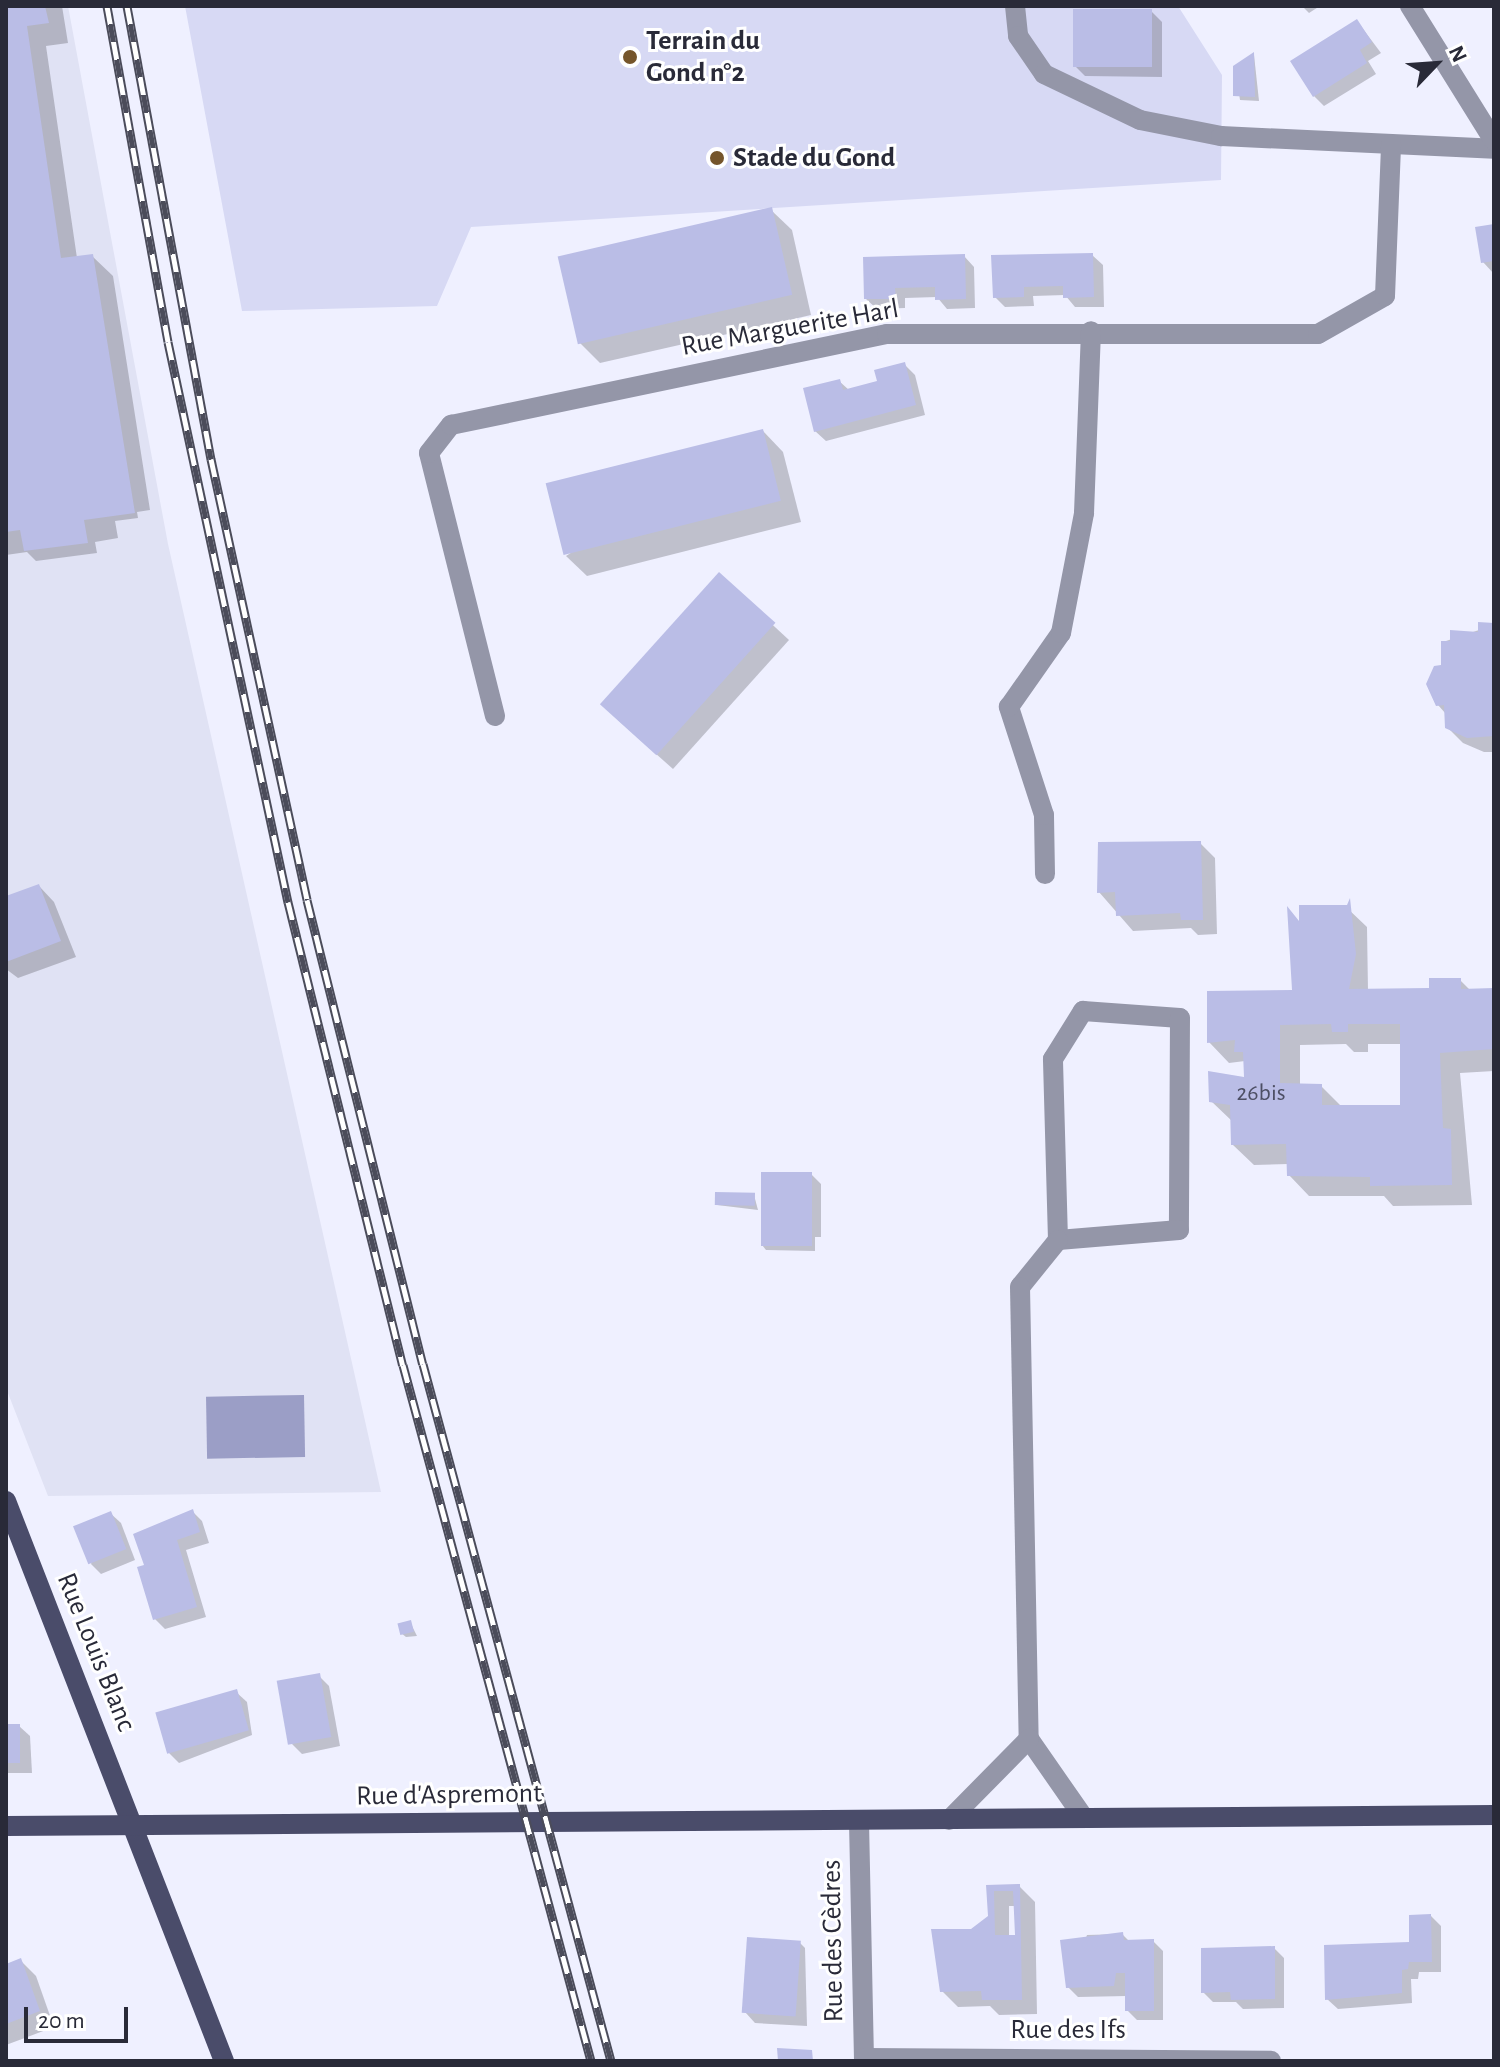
<!DOCTYPE html>
<html>
<head>
<meta charset="utf-8">
<style>
	body { margin:0 }
	#map { position:relative; width:1500px; height:2067px; overflow:hidden; background:#eff0ff; font-family:"Alegreya Sans",sans-serif }
	div>[style] { position:absolute }
	[style*='--x'] { left:calc(var(--x)*1px); top:calc(var(--y)*1px); width:calc(var(--w)*1px); rotate:calc(var(--a)*1deg) }
	.built>* { inset:0; background:#e0e2f4 }
	.green>* { inset:0; background:#d7d9f4 }
	.water>* { inset:0; background:#9b9ec6; transform-origin:0 0 }
	.shadow>* { inset:0; background:#0003 }
	.building>* { inset:0; background:#babde6; transform-origin:0 0 }
	.minor>* { height:20px; margin:-10px; padding:0 10px; transform-origin:10px; border-radius:10px; background:#9496a8 }
	.major>* { height:20px; margin:-10px; padding:0 10px; transform-origin:10px; border-radius:10px; background:#4a4c6a }
	.rail>* { height:9px; margin-top:-4.5px; transform-origin:0; background:repeating-linear-gradient(90deg,#fff 0 18px,#4b4c5a 0 36px); box-sizing:border-box; border-block:2px solid #4b4c5a }
	.dots>* { width:22px; height:22px; translate:-50% -50%; box-sizing:border-box; border:4px solid #fff; border-radius:50% }
	span { translate:-50% -50%; white-space:nowrap; text-align:center; line-height:1.15; -webkit-text-stroke:6px #fff; paint-order:stroke }
	.number-label { font-size:24px; color:#4d4f64 }
	.number-label span { -webkit-text-stroke-width:0 }
	.poi-label { font-size:28px; color:#292a38; font-weight:700 }
	.left { translate:0 -50%; text-align:left }
	.street-label { font-size:28px; color:#292a38 }
	.frame { position:absolute; inset:0; border:8px solid #292a38; pointer-events:none }
	.north { position:absolute; left:1396px; top:24px; width:80px; height:80px; -webkit-text-stroke:6px #fff; paint-order:stroke; rotate:65deg; font-size:22px; font-weight:700; line-height:32px; text-align:center; color:#292a38 }
	.north::after { content:''; display:block; margin:auto; width:28px; height:36px; background:#292a38; clip-path:polygon(50% 0,100% 100%,50% 72%,0 100%) }
	.scale { position:absolute; left:24px; top:2007px; width:104px; height:36px; box-sizing:border-box; border:4px solid #292a38; border-top:0; padding-left:10px; font-size:24px; line-height:28px; white-space:nowrap; color:#292a38; -webkit-text-stroke:6px #fff; paint-order:stroke }
</style>
</head>
<body>
<div id="map">
	<div class="built">
		<div style="clip-path:polygon(6px 6px,68px 6px,168px 544px,381px 1492px,48px 1496px,6px 1388px)"></div>
	</div>
	<div class="green">
		<div style="clip-path:polygon(185px 6px,1178px 6px,1222px 75px,1221px 180px,471px 227px,437px 306px,242px 311px)"></div>
	</div>
	<div class="water">
		<div style="left:304px;top:1395px;width:62px;height:98px;rotate:89deg"></div>
	</div>
	<div class="shadow">
		<div style="clip-path:polygon(6px 6px,62px 6px,68px 43px,46px 46px,77px 258px,92px 256px,113px 276px,150px 510px,137px 512px,138px 518px,115px 521px,118px 538px,95px 542px,97px 553px,36px 561px,27px 552px,6px 555px)"></div>
		<div style="clip-path:polygon(1302px 6px,1320px 6px,1309px 13px)"></div>
		<div style="clip-path:polygon(1151px 11px,1162px 22px,1162px 77px,1085px 76px,1075px 66px)"></div>
		<div style="clip-path:polygon(1357px 21px,1381px 53px,1368px 61px,1376px 74px,1324px 106px,1314px 96px)"></div>
		<div style="clip-path:polygon(1254px 55px,1259px 101px,1240px 100px,1235px 67px)"></div>
		<div style="clip-path:polygon(771px 210px,792px 230px,811px 315px,600px 363px,579px 342px)"></div>
		<div style="clip-path:polygon(1494px 226px,1494px 274px,1483px 262px)"></div>
		<div style="clip-path:polygon(1092px 255px,1103px 265px,1104px 307px,1075px 307px,1065px 295px,1033px 296px,1034px 306px,1005px 307px,995px 297px)"></div>
		<div style="clip-path:polygon(964px 256px,974px 267px,975px 308px,947px 309px,937px 297px,905px 298px,905px 308px,877px 309px,866px 299px)"></div>
		<div style="clip-path:polygon(905px 365px,915px 375px,925px 415px,826px 441px,815px 431px,839px 381px,849px 390px,879px 383px)"></div>
		<div style="clip-path:polygon(763px 431px,783px 452px,801px 522px,587px 576px,566px 556px)"></div>
		<div style="clip-path:polygon(719px 575px,789px 640px,673px 769px,618px 720px)"></div>
		<div style="clip-path:polygon(1494px 625px,1494px 752px,1484px 752px,1463px 743px,1447px 727px,1446px 714px,1438px 705px,1443px 642px)"></div>
		<div style="clip-path:polygon(1200px 843px,1215px 858px,1217px 934px,1198px 935px,1191px 928px,1133px 931px,1099px 892px)"></div>
		<div style="clip-path:polygon(39px 886px,54px 902px,76px 957px,18px 978px,6px 969px,6px 898px)"></div>
		<div style="clip-path:polygon(evenodd,1346px 907px,1367px 927px,1368px 991px,1431px 990px,1460px 980px,1471px 991px,1494px 990px,1494px 1071px,1460px 1073px,1472px 1205px,1393px 1206px,1384px 1196px,1309px 1196px,1289px 1175px,1288px 1164px,1254px 1165px,1233px 1145px,1233px 1122px,1211px 1101px,1246px 1080px,1245px 1061px,1229px 1063px,1209px 1042px,1294px 992px,1301px 926px,1346px 907px,1346px 1044px,1354px 1052px,1368px 1052px,1368px 1044px,1402px 1044px,1402px 1107px,1342px 1107px,1321px 1086px,1300px 1085px,1300px 1045px,1346px 1044px)"></div>
		<div style="clip-path:polygon(811px 1174px,821px 1184px,821px 1237px,815px 1237px,815px 1251px,766px 1250px,762px 1245px)"></div>
		<div style="clip-path:polygon(754px 1195px,758px 1210px,717px 1205px)"></div>
		<div style="clip-path:polygon(192px 1511px,202px 1521px,209px 1543px,186px 1550px,206px 1617px,165px 1629px,155px 1619px,146px 1566px)"></div>
		<div style="clip-path:polygon(110px 1513px,121px 1523px,135px 1560px,101px 1574px,91px 1564px)"></div>
		<div style="clip-path:polygon(410px 1622px,417px 1636px,406px 1637px,401px 1633px)"></div>
		<div style="clip-path:polygon(319px 1676px,329px 1686px,340px 1746px,302px 1754px,292px 1744px)"></div>
		<div style="clip-path:polygon(236px 1692px,247px 1702px,252px 1735px,179px 1763px,169px 1753px)"></div>
		<div style="clip-path:polygon(6px 1726px,19px 1726px,30px 1736px,32px 1773px,6px 1773px)"></div>
		<div style="clip-path:polygon(evenodd,1019px 1886px,1035px 1902px,1037px 2014px,999px 2015px,990px 2006px,958px 2007px,942px 1991px,972px 1931px,990px 1917px,988px 1887px,1019px 1886px,1009px 1906px,1016px 1906px,1017px 1937px,1009px 1937px,1009px 1906px)"></div>
		<div style="clip-path:polygon(1431px 1916px,1441px 1926px,1441px 1972px,1419px 1972px,1418px 1979px,1411px 1979px,1412px 2003px,1338px 2009px,1327px 1999px,1411px 1943px)"></div>
		<div style="clip-path:polygon(1122px 1934px,1130px 1942px,1153px 1941px,1163px 1951px,1163px 2020px,1137px 2020px,1127px 2010px,1127px 1996px,1078px 1997px,1068px 1987px,1087px 1935px)"></div>
		<div style="clip-path:polygon(800px 1943px,805px 1948px,807px 2026px,755px 2023px,745px 2012px)"></div>
		<div style="clip-path:polygon(1274px 1948px,1284px 1958px,1284px 2008px,1243px 2009px,1236px 2002px,1213px 2002px,1203px 1992px)"></div>
		<div style="clip-path:polygon(21px 1961px,36px 1976px,54px 2027px,6px 2045px,6px 1966px)"></div>
	</div>
	<div class="building">
		<div style="clip-path:polygon(6px 6px,45px 6px,49px 23px,27px 26px,61px 258px,93px 254px,135px 513px,84px 520px,88px 543px,24px 551px,20px 530px,6px 532px)"></div>
		<div style="left:1073px;top:9px;width:79px;height:58px"></div>
		<div style="clip-path:polygon(1357px 19px,1372px 42px,1360px 50px,1367px 63px,1313px 97px,1290px 61px)"></div>
		<div style="clip-path:polygon(1254px 52px,1255px 97px,1233px 96px,1233px 66px)"></div>
		<div style="left:772px;top:207px;width:90px;height:220px;rotate:77deg"></div>
		<div style="clip-path:polygon(1494px 224px,1494px 261px,1481px 263px,1475px 227px)"></div>
		<div style="clip-path:polygon(1093px 253px,1094px 297px,1063px 298px,1063px 286px,1024px 287px,1024px 297px,993px 298px,991px 255px)"></div>
		<div style="clip-path:polygon(965px 254px,966px 299px,935px 300px,935px 287px,895px 288px,896px 299px,864px 299px,863px 257px)"></div>
		<div style="clip-path:polygon(905px 362px,916px 405px,814px 432px,803px 388px,840px 379px,843px 390px,877px 381px,874px 370px)"></div>
		<div style="left:763px;top:429px;width:74px;height:224px;rotate:76deg"></div>
		<div style="left:719px;top:572px;width:76px;height:178px;rotate:42deg"></div>
		<div style="clip-path:polygon(1478px 622px,1494px 623px,1494px 736px,1467px 738px,1445px 728px,1444px 705px,1436px 706px,1426px 684px,1434px 666px,1441px 665px,1441px 641px,1450px 641px,1450px 630px,1478px 632px)"></div>
		<div style="clip-path:polygon(1201px 841px,1203px 920px,1181px 920px,1180px 913px,1116px 916px,1115px 892px,1097px 893px,1098px 842px)"></div>
		<div style="clip-path:polygon(39px 884px,61px 941px,6px 962px,6px 896px)"></div>
		<div style="clip-path:polygon(evenodd,1350px 898px,1356px 954px,1349px 989px,1429px 988px,1429px 978px,1461px 978px,1461px 989px,1494px 988px,1494px 1049px,1440px 1053px,1443px 1128px,1451px 1129px,1452px 1185px,1370px 1186px,1370px 1177px,1287px 1176px,1286px 1144px,1231px 1145px,1230px 1105px,1209px 1102px,1208px 1071px,1244px 1077px,1243px 1052px,1234px 1052px,1235px 1040px,1207px 1043px,1207px 991px,1292px 990px,1287px 906px,1299px 921px,1299px 905px,1347px 905px,1350px 898px,1331px 1024px,1332px 1032px,1348px 1032px,1348px 1024px,1400px 1024px,1400px 1105px,1322px 1105px,1322px 1084px,1280px 1083px,1280px 1025px,1331px 1024px)"></div>
		<div style="left:761px;top:1172px;width:51px;height:74px"></div>
		<div style="left:715px;top:1192px;width:40px;height:13px;rotate:1deg"></div>
		<div style="clip-path:polygon(193px 1509px,200px 1532px,177px 1540px,197px 1607px,153px 1620px,137px 1567px,144px 1565px,133px 1534px)"></div>
		<div style="left:111px;top:1511px;width:41px;height:41px;rotate:68deg"></div>
		<div style="left:411px;top:1620px;width:12px;height:14px;rotate:76deg"></div>
		<div style="left:320px;top:1673px;width:65px;height:44px;rotate:80deg"></div>
		<div style="left:237px;top:1689px;width:43px;height:85px;rotate:74deg"></div>
		<div style="left:6px;top:1724px;width:14px;height:39px"></div>
		<div style="clip-path:polygon(evenodd,1020px 1884px,1022px 2000px,982px 2000px,981px 1991px,940px 1992px,931px 1929px,971px 1929px,988px 1916px,986px 1885px,1020px 1884px,994px 1891px,1013px 1891px,1015px 1935px,995px 1935px,994px 1891px)"></div>
		<div style="clip-path:polygon(1431px 1914px,1432px 1962px,1409px 1962px,1408px 1969px,1402px 1970px,1402px 1993px,1325px 2000px,1324px 1945px,1409px 1942px,1409px 1915px)"></div>
		<div style="clip-path:polygon(1123px 1932px,1124px 1940px,1154px 1939px,1154px 2011px,1125px 2011px,1125px 1973px,1116px 1973px,1114px 1986px,1066px 1988px,1060px 1940px)"></div>
		<div style="left:747px;top:1937px;width:54px;height:76px;rotate:4deg"></div>
		<div style="clip-path:polygon(1275px 1946px,1275px 1999px,1231px 2000px,1230px 1992px,1201px 1993px,1201px 1948px)"></div>
		<div style="clip-path:polygon(21px 1958px,40px 2011px,6px 2024px,6px 1964px)"></div>
		<div style="clip-path:polygon(777px 2048px,812px 2050px,813px 2061px,778px 2061px)"></div>
	</div>
	<div class="minor">
		<div style="--x:1015;--y:6;--w:30;--a:84"></div>
		<div style="--x:1018;--y:36;--w:46;--a:55.6"></div>
		<div style="--x:1044;--y:74;--w:106;--a:25.6"></div>
		<div style="--x:1140;--y:120;--w:83;--a:11.2"></div>
		<div style="--x:1221;--y:136;--w:273;--a:2.7"></div>
		<div style="--x:1410;--y:6;--w:159;--a:58.1"></div>
		<div style="--x:495;--y:716;--w:271;--a:-104.1"></div>
		<div style="--x:429;--y:453;--w:36;--a:-52"></div>
		<div style="--x:451;--y:425;--w:445;--a:-11.8"></div>
		<div style="--x:887;--y:334;--w:431;--a:0"></div>
		<div style="--x:1318;--y:334;--w:77;--a:-29.6"></div>
		<div style="--x:1385;--y:296;--w:152;--a:-87.7"></div>
		<div style="--x:1045;--y:874;--w:59;--a:-91"></div>
		<div style="--x:1044;--y:815;--w:114;--a:-108"></div>
		<div style="--x:1009;--y:707;--w:90;--a:-54.9"></div>
		<div style="--x:1061;--y:633;--w:122;--a:-79.1"></div>
		<div style="--x:1084;--y:513;--w:182;--a:-87.8"></div>
		<div style="--x:1058;--y:1240;--w:181;--a:-91.6"></div>
		<div style="--x:1053;--y:1059;--w:57;--a:-58"></div>
		<div style="--x:1083;--y:1011;--w:97;--a:4.1"></div>
		<div style="--x:1180;--y:1018;--w:212;--a:90.3"></div>
		<div style="--x:1179;--y:1230;--w:121;--a:175.3"></div>
		<div style="--x:1058;--y:1240;--w:60;--a:129"></div>
		<div style="--x:1020;--y:1287;--w:452;--a:88.9"></div>
		<div style="--x:1029;--y:1739;--w:96;--a:55.2"></div>
		<div style="--x:949;--y:1820;--w:114;--a:-45.4"></div>
		<div style="--x:859;--y:1821;--w:240;--a:88.8"></div>
		<div style="--x:864;--y:2058;--w:407;--a:0.4"></div>
	</div>
	<div class="major">
		<div style="--x:6;--y:1501;--w:601;--a:68.73"></div>
		<div style="--x:6;--y:1826;--w:1488;--a:-0.42"></div>
	</div>
	<div class="rail">
		<div style="--x:107;--y:6;--w:341;--a:79.7"></div>
		<div style="--x:168;--y:342;--w:573;--a:77.91"></div>
		<div style="--x:288;--y:902;--w:477;--a:76.1"></div>
		<div style="--x:403;--y:1365;--w:721;--a:74.88"></div>
		<div style="--x:127;--y:6;--w:461;--a:79.5"></div>
		<div style="--x:211;--y:459;--w:451;--a:77.7"></div>
		<div style="--x:307;--y:900;--w:478;--a:76"></div>
		<div style="--x:423;--y:1364;--w:722;--a:74.9"></div>
	</div>
	<div class="dots">
		<div style="left:630px;top:57px;background:#75552b"></div>
		<div style="left:717px;top:158px;background:#75552b"></div>
	</div>
	<div class="number-label">
		<span style="left:1261px;top:1094px">26bis</span>
	</div>
	<div class="poi-label">
		<span class="left" style="left:646px;top:57px">Terrain du<br>Gond n°2</span>
		<span class="left" style="left:733px;top:158px">Stade du Gond</span>
	</div>
	<div class="street-label">
		<span style="left:790px;top:328px;rotate:-10deg">Rue Marguerite Harl</span>
		<span style="left:96px;top:1652px;rotate:68deg">Rue Louis Blanc</span>
		<span style="left:449px;top:1795px;rotate:-1deg">Rue d'Aspremont</span>
		<span style="left:833px;top:1941px;rotate:-91deg">Rue des Cèdres</span>
		<span style="left:1068px;top:2030px">Rue des Ifs</span>
	</div>
	<div class="frame"></div>
	<div class="north">N</div>
	<div class="scale">20 m</div>
</div>
</body>
</html>
